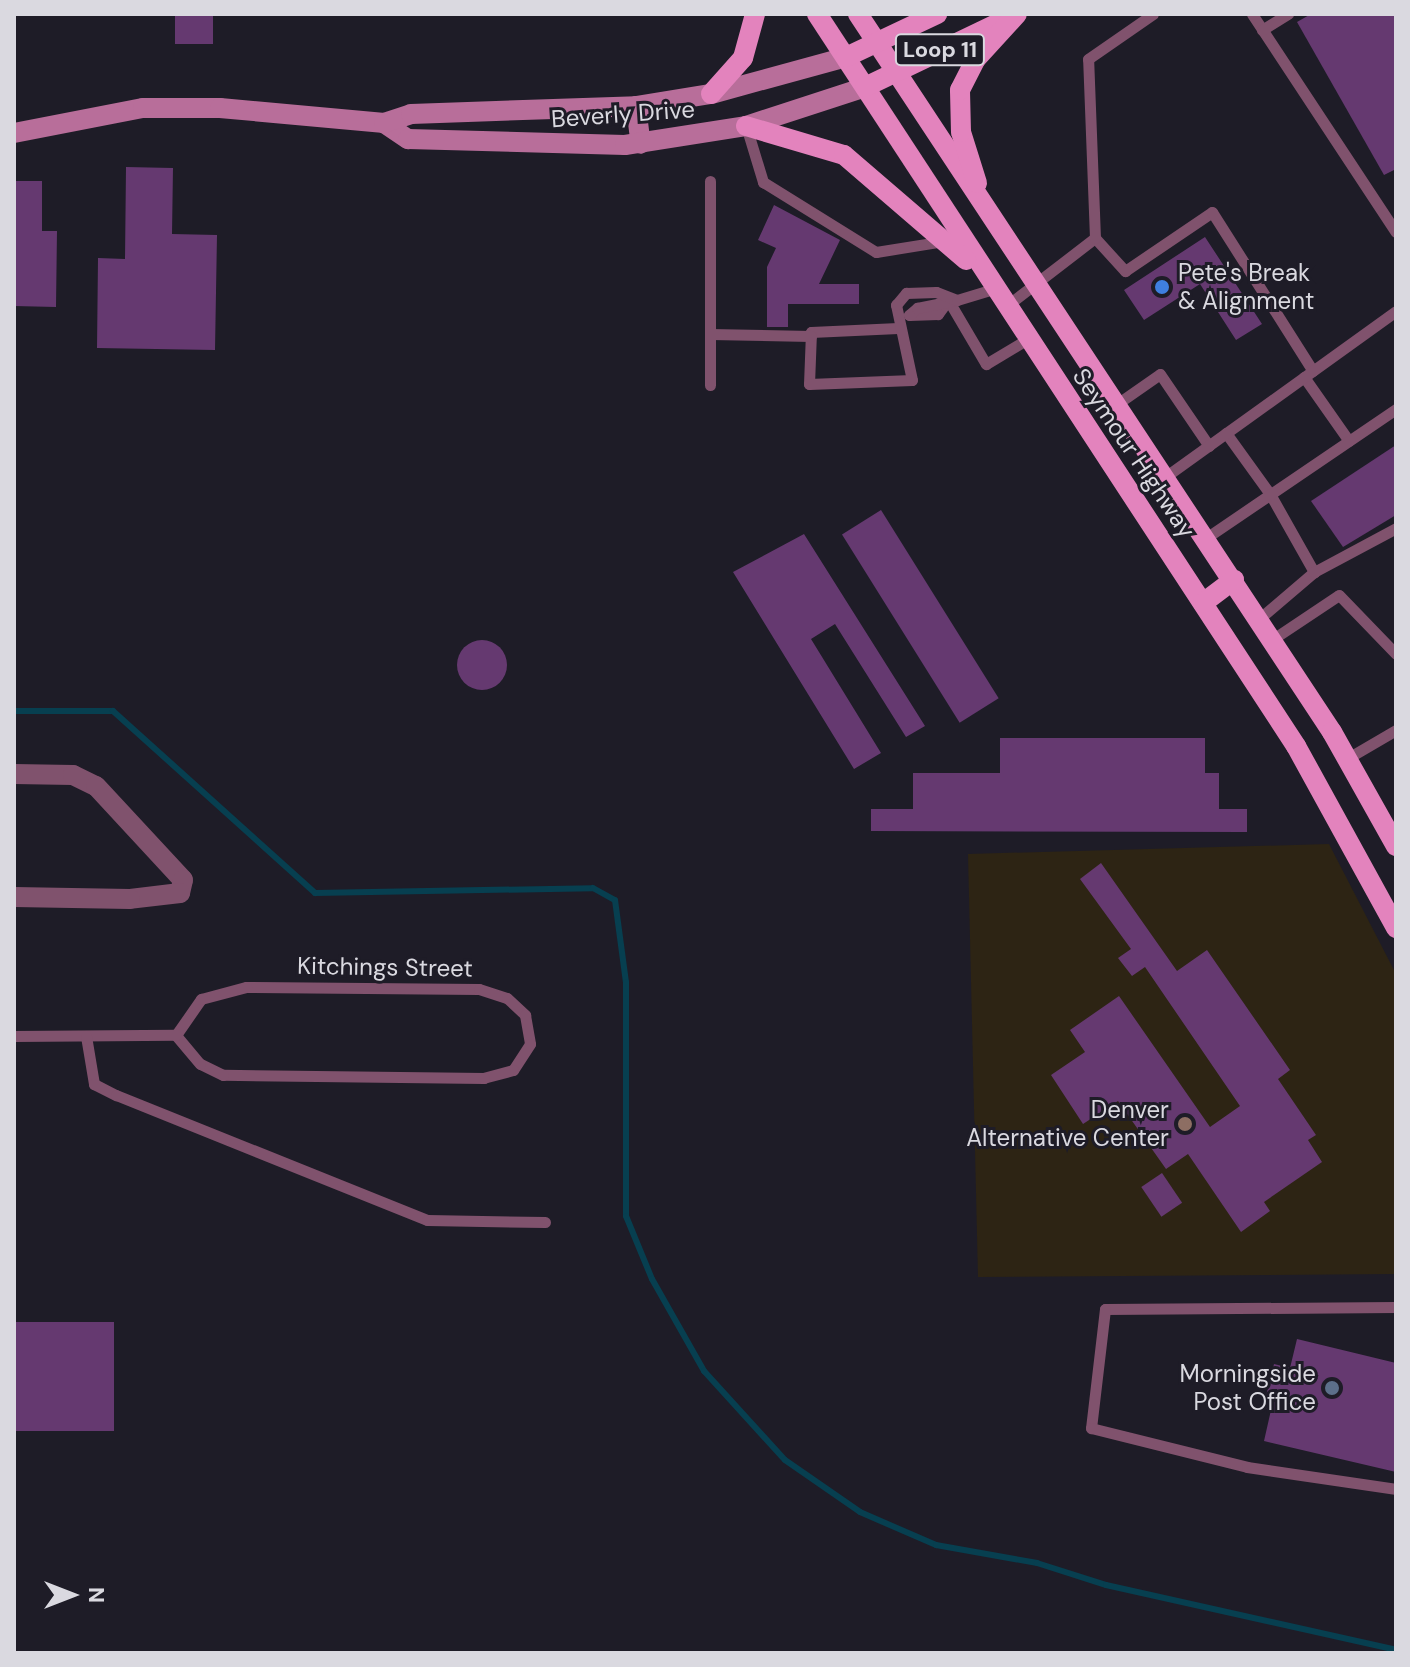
<!DOCTYPE html>
<html>
<head>
<meta charset="utf-8">
<style>
	body { margin:0 }
	#map { position:relative; width:1410px; height:1667px; overflow:hidden; background:#1e1c27; font-family:"DM Sans",sans-serif }
	div>[style] { position:absolute }
	[style*='--x'] { left:calc(var(--x)*1px); top:calc(var(--y)*1px); width:calc(var(--w)*1px); rotate:calc(var(--a)*1deg) }
	.education>* { inset:0; background:#2d2414 }
	.stream>* { height:6px; margin:-3px; padding:0 3px; transform-origin:3px; border-radius:3px; background:#073f50 }
	.building>* { inset:0; background:#653970; transform-origin:0 0 }
	.round { border-radius:50% }
	.lane>* { height:11px; margin:-5.5px; padding:0 5.5px; transform-origin:5.5px; border-radius:5.5px; background:#80526d }
	.street>* { height:20px; margin:-10px; padding:0 10px; transform-origin:10px; border-radius:10px; background:#80526d }
	.secondary>* { height:20px; margin:-10px; padding:0 10px; transform-origin:10px; border-radius:10px; background:#b86e9a }
	.primary>* { height:20px; margin:-10px; padding:0 10px; transform-origin:10px; border-radius:10px; background:#e383bd }
	.dots>* { width:22px; height:22px; translate:-50% -50%; box-sizing:border-box; border:4px solid #1e1c27; border-radius:50% }
	span { translate:-50% -50%; white-space:nowrap; text-align:center; line-height:1.15; -webkit-text-stroke:6px #1e1c27; paint-order:stroke }
	.shield-label span { padding:2px 6px; background:#1e1c27; border:2px solid; border-radius:6px; -webkit-text-stroke-width:0 }
	.shield-label { font-size:22px; color:#dad9e0; font-weight:700 }
	.street-label { font-size:24px; color:#dad9e0 }
	.poi-label { font-size:24px; color:#dad9e0 }
	.left { translate:0 -50%; text-align:left }
	.right { translate:-100% -50%; text-align:right }
	.frame { position:absolute; inset:0; border:16px solid #dad9e0; pointer-events:none }
	.north { position:absolute; left:32px; top:1555px; width:80px; height:80px; -webkit-text-stroke:6px #1e1c27; paint-order:stroke; rotate:90deg; font-size:22px; font-weight:700; line-height:32px; text-align:center; color:#dad9e0 }
	.north::after { content:''; display:block; margin:auto; width:28px; height:36px; background:#dad9e0; clip-path:polygon(50% 0,100% 100%,50% 72%,0 100%) }
</style>
</head>
<body>
<div id="map">
	<div class="education">
		<div style="clip-path:polygon(1329px 844px,1396px 974px,1396px 1274px,978px 1277px,968px 854px)"></div>
	</div>
	<div class="stream">
		<div style="--x:14;--y:711;--w:99;--a:0"></div>
		<div style="--x:113;--y:711;--w:272;--a:42"></div>
		<div style="--x:315;--y:893;--w:278;--a:-1"></div>
		<div style="--x:593;--y:888;--w:25;--a:29"></div>
		<div style="--x:615;--y:900;--w:83;--a:82.4"></div>
		<div style="--x:626;--y:982;--w:234;--a:90"></div>
		<div style="--x:626;--y:1216;--w:68;--a:67.6"></div>
		<div style="--x:652;--y:1279;--w:106;--a:60.5"></div>
		<div style="--x:704;--y:1371;--w:120;--a:47.7"></div>
		<div style="--x:785;--y:1460;--w:91;--a:34.7"></div>
		<div style="--x:860;--y:1512;--w:83;--a:23.5"></div>
		<div style="--x:936;--y:1545;--w:103;--a:10.1"></div>
		<div style="--x:1037;--y:1563;--w:72;--a:17.7"></div>
		<div style="--x:1106;--y:1585;--w:297;--a:12.6"></div>
	</div>
	<div class="building">
		<div style="left:175px;top:14px;width:38px;height:30px"></div>
		<div style="clip-path:polygon(1311px 14px,1396px 14px,1396px 169px,1384px 175px,1297px 22px)"></div>
		<div style="clip-path:polygon(126px 167px,173px 168px,172px 234px,217px 235px,215px 350px,97px 348px,98px 258px,125px 259px)"></div>
		<div style="clip-path:polygon(14px 181px,42px 181px,42px 231px,57px 231px,56px 307px,14px 306px)"></div>
		<div style="clip-path:polygon(774px 205px,840px 240px,819px 284px,859px 284px,859px 304px,788px 304px,788px 327px,767px 327px,767px 267px,776px 248px,758px 240px)"></div>
		<div style="clip-path:polygon(1205px 237px,1262px 324px,1236px 340px,1200px 284px,1144px 320px,1124px 290px)"></div>
		<div style="clip-path:polygon(1396px 445px,1396px 515px,1343px 547px,1311px 501px)"></div>
		<div style="left:881px;top:510px;width:222px;height:46px;rotate:58deg"></div>
		<div style="clip-path:polygon(804px 534px,925px 726px,906px 737px,835px 624px,811px 639px,881px 753px,854px 769px,733px 572px)"></div>
		<div class="round" style="left:457px;top:640px;width:50px;height:50px"></div>
		<div style="clip-path:polygon(1000px 738px,1205px 738px,1205px 773px,1219px 773px,1219px 809px,1247px 809px,1247px 832px,871px 831px,871px 809px,913px 809px,913px 773px,1000px 773px)"></div>
		<div style="clip-path:polygon(1101px 863px,1177px 971px,1207px 950px,1290px 1070px,1278px 1079px,1316px 1135px,1308px 1140px,1322px 1162px,1264px 1202px,1270px 1211px,1241px 1232px,1188px 1154px,1166px 1169px,1118px 1101px,1083px 1124px,1051px 1075px,1085px 1052px,1070px 1030px,1119px 996px,1210px 1127px,1240px 1106px,1145px 967px,1132px 976px,1118px 958px,1131px 949px,1080px 879px)"></div>
		<div style="left:1162px;top:1173px;width:36px;height:25px;rotate:56deg"></div>
		<div style="left:14px;top:1322px;width:100px;height:109px"></div>
		<div style="clip-path:polygon(1297px 1339px,1396px 1363px,1396px 1472px,1264px 1441px,1271px 1410px,1263px 1408px,1274px 1364px,1290px 1368px)"></div>
	</div>
	<div class="lane">
		<div style="--x:1252;--y:14;--w:261;--a:56.6"></div>
		<div style="--x:1262;--y:30;--w:31;--a:-32"></div>
		<div style="--x:746;--y:126;--w:59;--a:73.1"></div>
		<div style="--x:763;--y:182;--w:133;--a:31.8"></div>
		<div style="--x:876;--y:252;--w:70;--a:-9.1"></div>
		<div style="--x:1095;--y:238;--w:45;--a:47.7"></div>
		<div style="--x:1125;--y:271;--w:105;--a:-34.1"></div>
		<div style="--x:1212;--y:212;--w:188;--a:57.6"></div>
		<div style="--x:950;--y:303;--w:71;--a:59.5"></div>
		<div style="--x:986;--y:364;--w:47;--a:-31"></div>
		<div style="--x:943;--y:307;--w:9;--a:126"></div>
		<div style="--x:938;--y:314;--w:29;--a:178"></div>
		<div style="--x:909;--y:315;--w:11;--a:-41"></div>
		<div style="--x:917;--y:308;--w:41;--a:-11.3"></div>
		<div style="--x:1005;--y:307;--w:113;--a:-37.5"></div>
		<div style="--x:1095;--y:238;--w:179;--a:-92.2"></div>
		<div style="--x:1088;--y:59;--w:79;--a:-34.7"></div>
		<div style="--x:898;--y:328;--w:87;--a:177.4"></div>
		<div style="--x:811;--y:332;--w:52;--a:92.2"></div>
		<div style="--x:809;--y:384;--w:103;--a:-2.2"></div>
		<div style="--x:912;--y:380;--w:77;--a:-102"></div>
		<div style="--x:896;--y:305;--w:16;--a:-50"></div>
		<div style="--x:906;--y:293;--w:30;--a:-2"></div>
		<div style="--x:936;--y:292;--w:22;--a:21"></div>
		<div style="--x:957;--y:300;--w:38;--a:-17"></div>
		<div style="--x:710;--y:334;--w:101;--a:1.1"></div>
		<div style="--x:1304;--y:377;--w:78;--a:54.9"></div>
		<div style="--x:710;--y:385;--w:204;--a:-90"></div>
		<div style="--x:1117;--y:404;--w:52;--a:-34.9"></div>
		<div style="--x:1160;--y:374;--w:87;--a:55.8"></div>
		<div style="--x:1226;--y:433;--w:75;--a:54.2"></div>
		<div style="--x:1270;--y:494;--w:90;--a:60.6"></div>
		<div style="--x:1314;--y:572;--w:72;--a:139.5"></div>
		<div style="--x:1165;--y:477;--w:284;--a:-35.7"></div>
		<div style="--x:1206;--y:538;--w:230;--a:-34.2"></div>
		<div style="--x:1314;--y:572;--w:93;--a:-28.2"></div>
		<div style="--x:1273;--y:639;--w:79;--a:-33.7"></div>
		<div style="--x:1339;--y:595;--w:82;--a:46"></div>
		<div style="--x:1348;--y:758;--w:56;--a:-30.3"></div>
		<div style="--x:246;--y:987;--w:233;--a:0.5"></div>
		<div style="--x:479;--y:989;--w:29;--a:18"></div>
		<div style="--x:507;--y:998;--w:25;--a:43"></div>
		<div style="--x:525;--y:1015;--w:29;--a:80"></div>
		<div style="--x:530;--y:1044;--w:31;--a:123"></div>
		<div style="--x:513;--y:1070;--w:30;--a:165"></div>
		<div style="--x:484;--y:1078;--w:261;--a:-179.3"></div>
		<div style="--x:223;--y:1075;--w:25;--a:-154"></div>
		<div style="--x:200;--y:1064;--w:38;--a:-130"></div>
		<div style="--x:176;--y:1035;--w:44;--a:-55.2"></div>
		<div style="--x:201;--y:999;--w:47;--a:-14.9"></div>
		<div style="--x:14;--y:1036;--w:162;--a:-0.4"></div>
		<div style="--x:86;--y:1036;--w:49;--a:80.5"></div>
		<div style="--x:94;--y:1084;--w:25;--a:27"></div>
		<div style="--x:116;--y:1095;--w:335;--a:21.9"></div>
		<div style="--x:427;--y:1220;--w:118;--a:1"></div>
		<div style="--x:1396;--y:1307;--w:291;--a:179.6"></div>
		<div style="--x:1105;--y:1309;--w:120;--a:96.7"></div>
		<div style="--x:1091;--y:1428;--w:161;--a:14"></div>
		<div style="--x:1247;--y:1467;--w:151;--a:8.4"></div>
	</div>
	<div class="street">
		<div style="--x:14;--y:774;--w:59;--a:1"></div>
		<div style="--x:73;--y:775;--w:25;--a:26"></div>
		<div style="--x:96;--y:786;--w:128;--a:47.2"></div>
		<div style="--x:183;--y:880;--w:13;--a:103"></div>
		<div style="--x:180;--y:893;--w:50;--a:173.2"></div>
		<div style="--x:130;--y:899;--w:116;--a:-179"></div>
	</div>
	<div class="secondary">
		<div style="--x:636;--y:106;--w:38;--a:83"></div>
		<div style="--x:384;--y:123;--w:29;--a:34"></div>
		<div style="--x:408;--y:139;--w:217;--a:1.6"></div>
		<div style="--x:625;--y:145;--w:122;--a:-8.9"></div>
		<div style="--x:746;--y:126;--w:125;--a:-18.1"></div>
		<div style="--x:14;--y:133;--w:131;--a:-11"></div>
		<div style="--x:143;--y:108;--w:77;--a:0"></div>
		<div style="--x:220;--y:108;--w:165;--a:5.2"></div>
		<div style="--x:384;--y:123;--w:28;--a:-18"></div>
		<div style="--x:411;--y:114;--w:225;--a:-2"></div>
		<div style="--x:636;--y:106;--w:76;--a:-9.1"></div>
		<div style="--x:711;--y:94;--w:140;--a:-15.3"></div>
	</div>
	<div class="primary">
		<div style="--x:817;--y:14;--w:875;--a:56.8"></div>
		<div style="--x:1296;--y:746;--w:208;--a:61.2"></div>
		<div style="--x:858;--y:14;--w:860;--a:56.57"></div>
		<div style="--x:1332;--y:732;--w:131;--a:60.7"></div>
		<div style="--x:846;--y:57;--w:101;--a:-25.3"></div>
		<div style="--x:865;--y:87;--w:160;--a:-25.6"></div>
		<div style="--x:711;--y:94;--w:48;--a:-48.4"></div>
		<div style="--x:743;--y:58;--w:46;--a:-74.7"></div>
		<div style="--x:746;--y:126;--w:102;--a:16.5"></div>
		<div style="--x:844;--y:155;--w:161;--a:40.7"></div>
		<div style="--x:977;--y:183;--w:53;--a:-107.4"></div>
		<div style="--x:961;--y:132;--w:42;--a:-91.4"></div>
		<div style="--x:960;--y:90;--w:34;--a:-63"></div>
		<div style="--x:975;--y:60;--w:62;--a:-47.6"></div>
		<div style="--x:1203;--y:603;--w:39;--a:-37"></div>
	</div>
	<div class="dots">
		<div style="left:1162px;top:287px;background:#3f7fe0"></div>
		<div style="left:1185px;top:1124px;background:#8d6e63"></div>
		<div style="left:1332px;top:1388px;background:#5c6f8a"></div>
	</div>
	<div class="shield-label">
		<span style="left:940px;top:50px">Loop 11</span>
	</div>
	<div class="street-label">
		<span style="left:623px;top:114px;rotate:-4deg">Beverly Drive</span>
		<span style="left:1134px;top:453px;rotate:56deg">Seymour Highway</span>
		<span style="left:385px;top:967px;rotate:1deg">Kitchings Street</span>
	</div>
	<div class="poi-label">
		<span class="left" style="left:1178px;top:287px">Pete's Break<br>&amp; Alignment</span>
		<span class="right" style="left:1169px;top:1124px">Denver<br>Alternative Center</span>
		<span class="right" style="left:1316px;top:1388px">Morningside<br>Post Office</span>
	</div>
	<div class="frame"></div>
	<div class="north">N</div>
</div>
</body>
</html>
